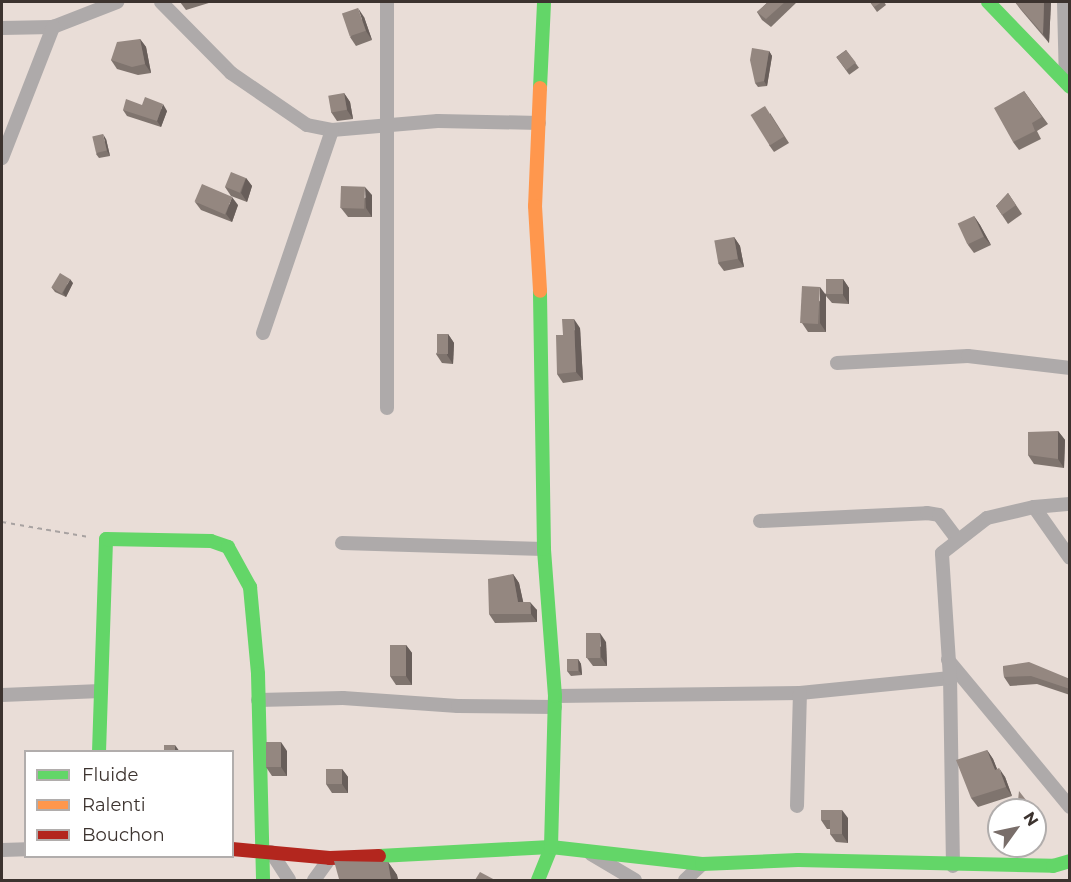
<!DOCTYPE html>
<html>
<head>
<meta charset="utf-8">
<style>
	body { margin:0 }
	#map { position:relative; width:1071px; height:882px; overflow:hidden; background:#e9ddd7; font-family:Montserrat,sans-serif }
	div>[style] { position:absolute }
	[style*='--x'] { left:calc(var(--x)*1px); top:calc(var(--y)*1px); width:calc(var(--w)*1px); rotate:calc(var(--a)*1deg) }
	.path>* { height:2px; margin-top:-1px; transform-origin:0; background:repeating-linear-gradient(90deg,#a8a2a1 0 4.5px,transparent 0 9px) }
	.street>* { height:14px; margin:-7px; padding:0 7px; transform-origin:7px; border-radius:7px; background:#aeaaaa }
	.fast>* { height:14px; margin:-7px; padding:0 7px; transform-origin:7px; border-radius:7px; background:#63d668 }
	.slow>* { height:14px; margin:-7px; padding:0 7px; transform-origin:7px; border-radius:7px; background:#ff974d }
	.jam>* { height:14px; margin:-7px; padding:0 7px; transform-origin:7px; border-radius:7px; background:#b3261e }
	.wall>* { inset:0; background:#7f746e; transform-origin:0 0 }
	.shaded-wall>* { inset:0; background:#685e5a }
	.building>* { inset:0; background:#948780; transform-origin:0 0 }
	span { translate:-50% -50%; white-space:nowrap; text-align:center; line-height:1.15; -webkit-text-stroke:6px #fff; paint-order:stroke }
	.frame { position:absolute; inset:0; border:3px solid #3c332f; pointer-events:none }
	.legend { position:absolute; left:24px; top:750px; width:210px; height:108px; box-sizing:border-box; background:#fff; border:2px solid #b1adac; margin:0; padding:8px 10px; list-style:none; font-size:18px; color:#3c332f }
	.legend li { display:flex; align-items:center; gap:12px; height:30px }
	.legend b { width:30px; border:2px solid #b1adac }
	.north { position:absolute; left:987px; top:798px; width:60px; height:60px; box-sizing:border-box; background:#fff; border:2px solid #b1adac; border-radius:50%; rotate:57deg; font-size:16px; font-weight:700; line-height:24px; text-align:center; color:#3c332f }
	.north::after { content:''; display:block; margin:auto; width:21px; height:27px; background:#796e6a; clip-path:polygon(50% 0,100% 100%,50% 72%,0 100%) }
</style>
</head>
<body>
<div id="map">
	<div class="path">
		<div style="--x:2;--y:522;--w:88;--a:9.8"></div>
	</div>
	<div class="street">
		<div style="--x:161;--y:2;--w:100;--a:45.4"></div>
		<div style="--x:231;--y:73;--w:92;--a:34.4"></div>
		<div style="--x:307;--y:125;--w:25;--a:11"></div>
		<div style="--x:332;--y:130;--w:106;--a:-4.9"></div>
		<div style="--x:438;--y:121;--w:101;--a:1.1"></div>
		<div style="--x:1064;--y:2;--w:80;--a:88.6"></div>
		<div style="--x:2;--y:28;--w:51;--a:-1.1"></div>
		<div style="--x:53;--y:27;--w:69;--a:-21.3"></div>
		<div style="--x:2;--y:158;--w:141;--a:-68.7"></div>
		<div style="--x:263;--y:333;--w:214;--a:-71.2"></div>
		<div style="--x:837;--y:363;--w:131;--a:-3.1"></div>
		<div style="--x:968;--y:356;--w:103;--a:6.7"></div>
		<div style="--x:387;--y:408;--w:406;--a:-90"></div>
		<div style="--x:1034;--y:507;--w:62;--a:54.8"></div>
		<div style="--x:760;--y:521;--w:167;--a:-2.7"></div>
		<div style="--x:927;--y:513;--w:12;--a:9"></div>
		<div style="--x:939;--y:515;--w:30;--a:53"></div>
		<div style="--x:342;--y:543;--w:202;--a:1.7"></div>
		<div style="--x:948;--y:660;--w:191;--a:50.3"></div>
		<div style="--x:2;--y:695;--w:99;--a:-2.3"></div>
		<div style="--x:555;--y:696;--w:245;--a:-0.7"></div>
		<div style="--x:800;--y:693;--w:151;--a:-5.7"></div>
		<div style="--x:258;--y:700;--w:85;--a:-1.3"></div>
		<div style="--x:343;--y:698;--w:115;--a:4"></div>
		<div style="--x:458;--y:706;--w:97;--a:0.6"></div>
		<div style="--x:797;--y:806;--w:113;--a:-88.5"></div>
		<div style="--x:2;--y:850;--w:24;--a:-2"></div>
		<div style="--x:271;--y:852;--w:33;--a:57"></div>
		<div style="--x:591;--y:854;--w:51;--a:30.6"></div>
		<div style="--x:953;--y:866;--w:188;--a:-90.9"></div>
		<div style="--x:950;--y:678;--w:125;--a:-93.7"></div>
		<div style="--x:942;--y:553;--w:57;--a:-37.9"></div>
		<div style="--x:987;--y:518;--w:48;--a:-13.2"></div>
		<div style="--x:1034;--y:507;--w:36;--a:-5"></div>
		<div style="--x:314;--y:880;--w:27;--a:-54"></div>
		<div style="--x:685;--y:880;--w:23;--a:-43"></div>
	</div>
	<div class="fast">
		<div style="--x:988;--y:2;--w:118;--a:46"></div>
		<div style="--x:540;--y:88;--w:86;--a:-87.3"></div>
		<div style="--x:99;--y:752;--w:213;--a:-88.1"></div>
		<div style="--x:106;--y:539;--w:105;--a:1.1"></div>
		<div style="--x:211;--y:541;--w:18;--a:19"></div>
		<div style="--x:228;--y:547;--w:46;--a:61.2"></div>
		<div style="--x:250;--y:587;--w:87;--a:84.7"></div>
		<div style="--x:258;--y:674;--w:206;--a:88.6"></div>
		<div style="--x:379;--y:856;--w:172;--a:-3"></div>
		<div style="--x:551;--y:847;--w:152;--a:6.4"></div>
		<div style="--x:702;--y:864;--w:96;--a:-2.4"></div>
		<div style="--x:798;--y:860;--w:255;--a:1.3"></div>
		<div style="--x:1053;--y:866;--w:18;--a:-16"></div>
		<div style="--x:538;--y:880;--w:35;--a:-68"></div>
		<div style="--x:551;--y:847;--w:151;--a:-88.5"></div>
		<div style="--x:555;--y:696;--w:147;--a:-94.3"></div>
		<div style="--x:544;--y:549;--w:258;--a:-90.9"></div>
	</div>
	<div class="slow">
		<div style="--x:540;--y:88;--w:118;--a:92.4"></div>
		<div style="--x:535;--y:206;--w:85;--a:86.6"></div>
	</div>
	<div class="jam">
		<div style="--x:232;--y:849;--w:98;--a:5.2"></div>
		<div style="--x:330;--y:858;--w:49;--a:-2.3"></div>
	</div>
	<div class="wall">
		<div style="clip-path:polygon(180px 2px,212px 2px,186px 10px)"></div>
		<div style="clip-path:polygon(768px 2px,797px 2px,771px 27px,762px 20px,757px 12px)"></div>
		<div style="clip-path:polygon(870px 2px,884px 2px,886px 5px,877px 12px)"></div>
		<div style="clip-path:polygon(1015px 2px,1051px 2px,1049px 43px,1021px 10px)"></div>
		<div style="clip-path:polygon(364px 17px,372px 40px,356px 46px,350px 37px)"></div>
		<div style="clip-path:polygon(140px 39px,146px 47px,151px 73px,138px 75px,117px 69px,111px 60px)"></div>
		<div style="left:846px;top:50px;width:22px;height:12px;rotate:54deg"></div>
		<div style="clip-path:polygon(769px 51px,772px 56px,767px 86px,758px 87px,755px 83px)"></div>
		<div style="clip-path:polygon(1024px 91px,1048px 124px,1037px 131px,1041px 139px,1019px 150px,1013px 142px)"></div>
		<div style="clip-path:polygon(344px 93px,350px 102px,353px 119px,337px 121px,331px 112px)"></div>
		<div style="clip-path:polygon(142px 105px,167px 111px,161px 127px,127px 116px,123px 110px)"></div>
		<div style="clip-path:polygon(770px 113px,789px 143px,774px 152px,769px 145px)"></div>
		<div style="clip-path:polygon(106px 139px,110px 156px,99px 158px,96px 154px)"></div>
		<div style="clip-path:polygon(246px 178px,252px 186px,247px 202px,231px 196px,225px 187px)"></div>
		<div style="clip-path:polygon(1008px 193px,1022px 214px,1008px 224px,996px 206px)"></div>
		<div style="clip-path:polygon(372px 195px,372px 217px,348px 217px,341px 208px)"></div>
		<div style="clip-path:polygon(195px 202px,238px 205px,232px 222px,201px 210px)"></div>
		<div style="clip-path:polygon(974px 216px,980px 225px,991px 245px,974px 253px,968px 245px)"></div>
		<div style="clip-path:polygon(734px 237px,740px 246px,744px 267px,724px 271px,718px 263px)"></div>
		<div style="clip-path:polygon(843px 279px,849px 288px,849px 304px,832px 303px,826px 296px,826px 332px,808px 332px,802px 323px,825px 294px)"></div>
		<div style="clip-path:polygon(73px 283px,66px 297px,55px 292px,52px 288px)"></div>
		<div style="clip-path:polygon(580px 328px,583px 380px,563px 383px,557px 374px,563px 335px)"></div>
		<div style="clip-path:polygon(448px 334px,454px 343px,453px 364px,442px 363px,436px 354px)"></div>
		<div style="clip-path:polygon(1058px 431px,1065px 440px,1064px 468px,1034px 464px,1028px 455px)"></div>
		<div style="clip-path:polygon(513px 574px,519px 583px,523px 602px,537px 610px,537px 622px,495px 623px,489px 614px)"></div>
		<div style="clip-path:polygon(606px 642px,607px 666px,593px 666px,587px 658px)"></div>
		<div style="clip-path:polygon(406px 645px,412px 653px,412px 685px,396px 685px,390px 676px)"></div>
		<div style="clip-path:polygon(578px 659px,581px 664px,582px 675px,571px 676px,567px 671px)"></div>
		<div style="clip-path:polygon(1003px 666px,1070px 679px,1070px 695px,1037px 684px,1010px 686px,1004px 677px)"></div>
		<div style="clip-path:polygon(987px 750px,993px 759px,997px 769px,1005px 777px,1012px 796px,978px 807px,971px 798px)"></div>
		<div style="clip-path:polygon(287px 751px,287px 776px,272px 776px,266px 767px)"></div>
		<div style="clip-path:polygon(342px 769px,348px 777px,348px 793px,332px 793px,326px 784px)"></div>
		<div style="clip-path:polygon(1035px 811px,1039px 818px,1035px 821px)"></div>
		<div style="clip-path:polygon(848px 818px,848px 843px,836px 842px,830px 834px,830px 829px,827px 829px,821px 820px)"></div>
		<div style="clip-path:polygon(388px 862px,397px 875px,398px 880px,340px 880px,339px 879px)"></div>
	</div>
	<div class="shaded-wall">
		<div style="clip-path:polygon(1044px 2px,1051px 2px,1049px 43px,1043px 34px)"></div>
		<div style="clip-path:polygon(358px 8px,364px 17px,372px 40px,366px 31px)"></div>
		<div style="clip-path:polygon(140px 39px,146px 47px,151px 73px,145px 64px)"></div>
		<div style="clip-path:polygon(769px 51px,772px 56px,767px 86px,764px 81px)"></div>
		<div style="clip-path:polygon(344px 93px,350px 102px,353px 119px,347px 110px)"></div>
		<div style="clip-path:polygon(163px 104px,167px 111px,161px 127px,157px 121px)"></div>
		<div style="clip-path:polygon(103px 134px,106px 139px,110px 156px,107px 151px)"></div>
		<div style="clip-path:polygon(246px 178px,252px 186px,247px 202px,241px 193px)"></div>
		<div style="clip-path:polygon(365px 187px,372px 195px,372px 217px,366px 208px)"></div>
		<div style="clip-path:polygon(232px 197px,238px 205px,232px 222px,226px 214px)"></div>
		<div style="clip-path:polygon(974px 216px,980px 225px,991px 245px,984px 237px)"></div>
		<div style="clip-path:polygon(734px 237px,740px 246px,744px 267px,738px 259px)"></div>
		<div style="clip-path:polygon(70px 279px,73px 283px,66px 297px,63px 293px)"></div>
		<div style="clip-path:polygon(843px 279px,849px 288px,849px 304px,843px 295px)"></div>
		<div style="clip-path:polygon(820px 287px,826px 295px,826px 332px,820px 323px)"></div>
		<div style="clip-path:polygon(574px 319px,580px 328px,583px 380px,576px 372px)"></div>
		<div style="clip-path:polygon(448px 334px,454px 343px,453px 364px,447px 355px)"></div>
		<div style="clip-path:polygon(1058px 431px,1065px 440px,1064px 468px,1058px 459px)"></div>
		<div style="clip-path:polygon(513px 574px,519px 583px,525px 610px,518px 602px)"></div>
		<div style="clip-path:polygon(530px 602px,537px 610px,537px 622px,531px 614px)"></div>
		<div style="clip-path:polygon(600px 633px,606px 642px,607px 666px,601px 657px)"></div>
		<div style="clip-path:polygon(406px 645px,412px 653px,412px 685px,406px 676px)"></div>
		<div style="clip-path:polygon(578px 659px,581px 664px,582px 675px,579px 671px)"></div>
		<div style="clip-path:polygon(281px 742px,287px 751px,287px 776px,281px 767px)"></div>
		<div style="clip-path:polygon(175px 745px,180px 752px,175px 752px)"></div>
		<div style="clip-path:polygon(987px 750px,993px 759px,1001px 779px,995px 770px)"></div>
		<div style="clip-path:polygon(999px 768px,1005px 777px,1012px 796px,1006px 787px)"></div>
		<div style="clip-path:polygon(342px 769px,348px 777px,348px 793px,342px 784px)"></div>
		<div style="clip-path:polygon(842px 810px,848px 818px,848px 843px,842px 834px)"></div>
		<div style="clip-path:polygon(388px 862px,397px 875px,398px 880px,391px 880px)"></div>
	</div>
	<div class="building">
		<div style="clip-path:polygon(768px 2px,785px 2px,766px 19px,757px 12px)"></div>
		<div style="clip-path:polygon(870px 2px,882px 2px,874px 7px)"></div>
		<div style="clip-path:polygon(1015px 2px,1044px 2px,1043px 34px)"></div>
		<div style="left:358px;top:8px;width:24px;height:17px;rotate:71deg"></div>
		<div style="clip-path:polygon(140px 39px,145px 64px,132px 67px,111px 60px,117px 42px)"></div>
		<div style="clip-path:polygon(752px 48px,769px 51px,764px 81px,755px 83px,750px 60px)"></div>
		<div style="left:846px;top:50px;width:16px;height:12px;rotate:52deg"></div>
		<div style="clip-path:polygon(1024px 91px,1042px 117px,1032px 123px,1035px 131px,1013px 142px,994px 108px)"></div>
		<div style="left:344px;top:93px;width:17px;height:16px;rotate:80deg"></div>
		<div style="clip-path:polygon(145px 97px,163px 104px,157px 121px,123px 110px,126px 99px,142px 105px)"></div>
		<div style="left:765px;top:106px;width:36px;height:17px;rotate:58deg"></div>
		<div style="left:103px;top:134px;width:17px;height:11px;rotate:77deg"></div>
		<div style="left:231px;top:172px;width:16px;height:16px;rotate:22deg"></div>
		<div style="left:202px;top:184px;width:33px;height:19px;rotate:23deg"></div>
		<div style="left:341px;top:186px;width:24px;height:22px;rotate:2deg"></div>
		<div style="clip-path:polygon(1008px 193px,1016px 205px,1002px 215px,996px 206px)"></div>
		<div style="left:974px;top:216px;width:23px;height:18px;rotate:65deg"></div>
		<div style="left:734px;top:237px;width:22px;height:20px;rotate:80deg"></div>
		<div style="left:60px;top:273px;width:12px;height:17px;rotate:31deg"></div>
		<div style="left:826px;top:279px;width:17px;height:15px"></div>
		<div style="left:802px;top:286px;width:18px;height:37px;rotate:3deg"></div>
		<div style="clip-path:polygon(562px 319px,574px 319px,576px 372px,557px 374px,556px 335px,563px 335px)"></div>
		<div style="left:437px;top:334px;width:11px;height:20px"></div>
		<div style="clip-path:polygon(1058px 431px,1058px 459px,1028px 455px,1028px 432px)"></div>
		<div style="clip-path:polygon(513px 574px,518px 602px,530px 602px,531px 614px,489px 614px,488px 579px)"></div>
		<div style="left:586px;top:633px;width:14px;height:25px"></div>
		<div style="left:390px;top:645px;width:16px;height:31px"></div>
		<div style="left:567px;top:659px;width:11px;height:12px"></div>
		<div style="clip-path:polygon(1029px 662px,1070px 679px,1070px 689px,1031px 676px,1004px 677px,1003px 666px)"></div>
		<div style="left:266px;top:742px;width:15px;height:25px"></div>
		<div style="left:164px;top:745px;width:11px;height:7px"></div>
		<div style="clip-path:polygon(987px 750px,995px 770px,999px 768px,1006px 787px,971px 798px,956px 760px)"></div>
		<div style="clip-path:polygon(30px 751px,61px 752px,30px 752px)"></div>
		<div style="left:326px;top:769px;width:16px;height:15px"></div>
		<div style="clip-path:polygon(1019px 791px,1033px 809px,1032px 810px,1017px 810px)"></div>
		<div style="clip-path:polygon(821px 810px,842px 810px,842px 834px,830px 834px,830px 820px,821px 820px)"></div>
		<div style="clip-path:polygon(334px 861px,388px 862px,391px 880px,339px 879px)"></div>
		<div style="clip-path:polygon(480px 872px,495px 880px,475px 880px)"></div>
	</div>
	<div class="frame"></div>
	<ul class="legend">
	<li><b style="height:8px;background:#63d668"></b>Fluide</li>
	<li><b style="height:8px;background:#ff974d"></b>Ralenti</li>
	<li><b style="height:8px;background:#b3261e"></b>Bouchon</li>
	</ul>
	<div class="north">N</div>
</div>
</body>
</html>
